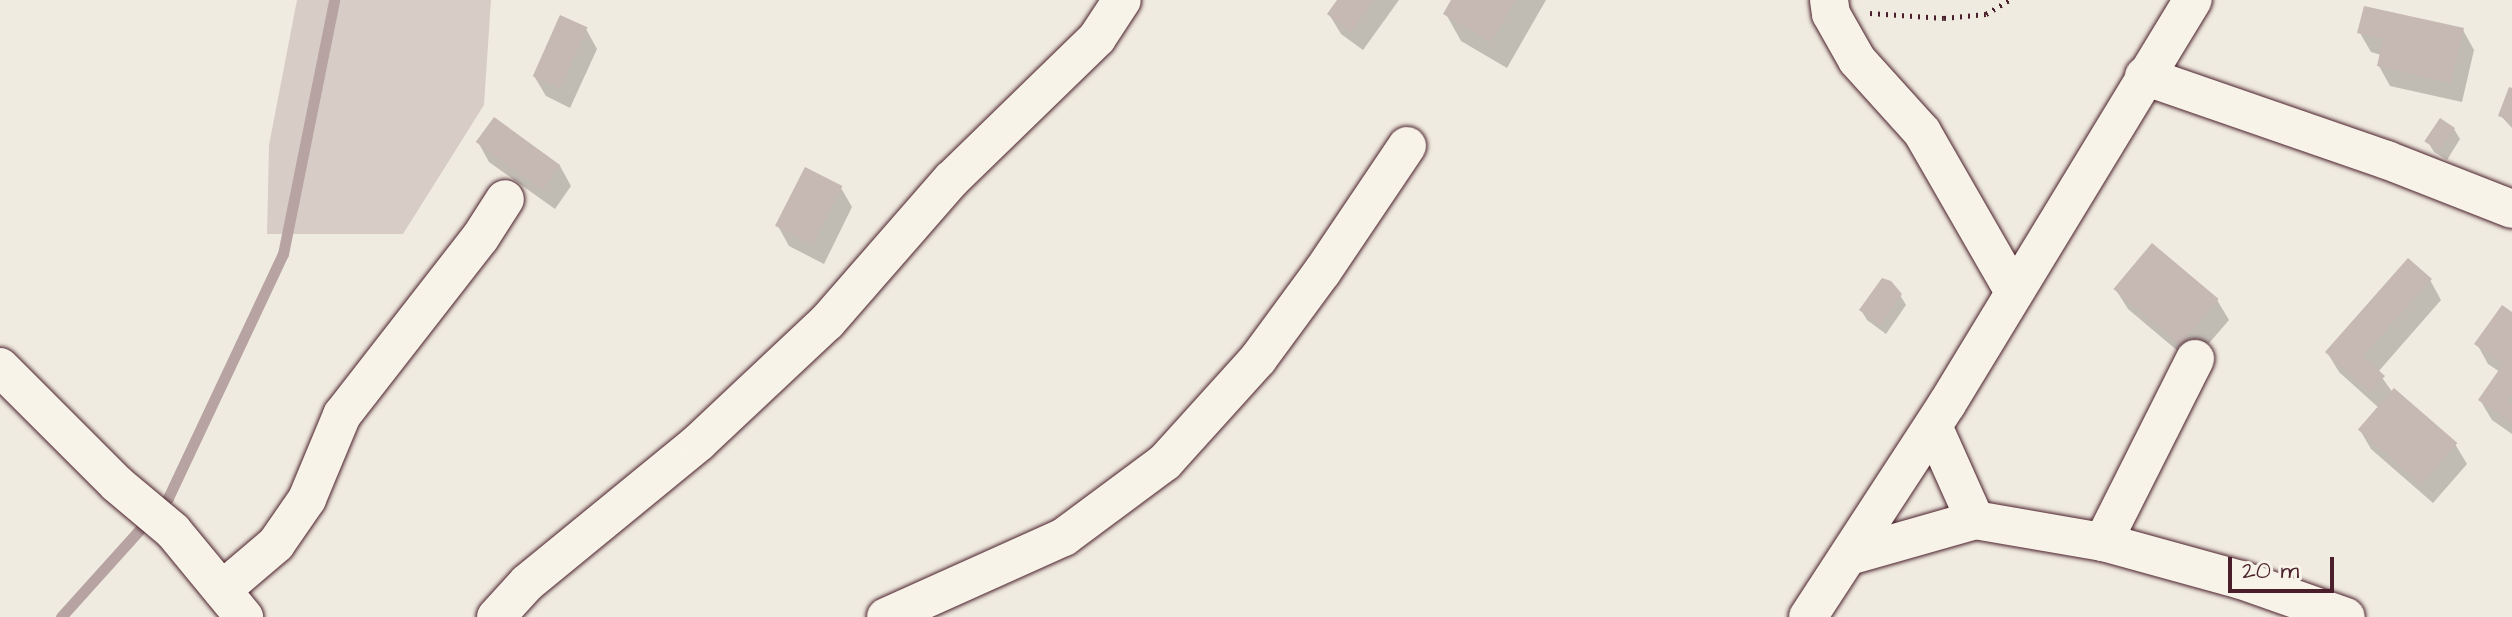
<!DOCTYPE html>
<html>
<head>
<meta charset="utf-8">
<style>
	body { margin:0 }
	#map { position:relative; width:2512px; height:617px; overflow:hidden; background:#f0ebe0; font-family:"Architects Daughter",sans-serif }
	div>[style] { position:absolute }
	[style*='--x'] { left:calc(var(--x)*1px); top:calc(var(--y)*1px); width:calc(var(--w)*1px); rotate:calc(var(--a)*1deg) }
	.green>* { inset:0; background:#d8cdc6 }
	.shadow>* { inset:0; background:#0003 }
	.stream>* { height:11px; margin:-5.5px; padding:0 5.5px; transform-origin:5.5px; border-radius:5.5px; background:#b7a4a2 }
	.building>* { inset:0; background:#c6b8b3; transform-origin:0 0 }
	.path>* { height:5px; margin-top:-2.5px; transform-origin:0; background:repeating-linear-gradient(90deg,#4a1f2b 0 2px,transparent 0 8px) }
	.roads { filter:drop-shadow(0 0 2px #4a1f2b) drop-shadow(0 0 2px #4a1f2b) }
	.minor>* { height:38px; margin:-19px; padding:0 19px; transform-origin:19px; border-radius:19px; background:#f7f3e8 }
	span { translate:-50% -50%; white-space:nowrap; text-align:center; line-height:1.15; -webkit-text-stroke:6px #f7f3e8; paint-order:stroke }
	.scale { position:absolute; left:2228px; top:557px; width:106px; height:36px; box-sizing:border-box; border:4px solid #4a1f2b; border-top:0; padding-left:10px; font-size:24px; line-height:28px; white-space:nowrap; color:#4a1f2b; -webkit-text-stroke:6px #f7f3e8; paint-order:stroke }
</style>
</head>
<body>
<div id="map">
	<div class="green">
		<div style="clip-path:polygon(297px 0,491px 0,484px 105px,403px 234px,267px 234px,269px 145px)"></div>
	</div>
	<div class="shadow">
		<div style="clip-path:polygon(1340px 0,1399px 0,1363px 50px,1341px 34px,1329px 14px)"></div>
		<div style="clip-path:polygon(1453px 0,1546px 0,1507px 68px,1461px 41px,1446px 14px)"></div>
		<div style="clip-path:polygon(586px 29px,597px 49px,570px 108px,546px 96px,534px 76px)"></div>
		<div style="clip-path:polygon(2463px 30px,2474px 50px,2462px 102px,2390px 86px,2379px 66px,2381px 55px,2371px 52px,2360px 33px)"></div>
		<div style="clip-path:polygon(2512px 91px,2512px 128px,2500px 115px)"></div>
		<div style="clip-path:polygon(2454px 129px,2460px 139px,2447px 160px,2434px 152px,2428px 142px)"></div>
		<div style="clip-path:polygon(478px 142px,560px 166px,571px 186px,555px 209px,489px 162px)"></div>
		<div style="clip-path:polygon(841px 188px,852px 207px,824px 264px,789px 246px,778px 226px)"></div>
		<div style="clip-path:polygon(2430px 280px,2441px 300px,2378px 372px,2393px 393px,2455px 444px,2467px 464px,2433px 503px,2371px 449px,2360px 430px,2379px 408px,2339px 372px,2327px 352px)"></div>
		<div style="clip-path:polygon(2116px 290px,2217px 300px,2229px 320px,2192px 363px,2128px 309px)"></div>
		<div style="clip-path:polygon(1900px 295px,1906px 305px,1886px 334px,1867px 320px,1861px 310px)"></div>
		<div style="clip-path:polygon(2512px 315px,2512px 434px,2492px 420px,2480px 400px,2500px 372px,2488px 364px,2477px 344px)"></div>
	</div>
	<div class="stream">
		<div style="--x:61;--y:617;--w:160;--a:-48"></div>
		<div style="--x:168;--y:498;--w:270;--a:-64.8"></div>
		<div style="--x:283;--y:254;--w:259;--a:-78.6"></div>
	</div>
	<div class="building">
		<div style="clip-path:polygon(1337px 0,1374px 0,1351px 32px,1327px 14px)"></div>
		<div style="clip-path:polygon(1451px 0,1515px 0,1491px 42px,1443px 14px)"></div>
		<div style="clip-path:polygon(2364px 6px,2464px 28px,2451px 83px,2377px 66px,2383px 39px,2357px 33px)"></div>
		<div style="left:560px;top:15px;width:30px;height:67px;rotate:24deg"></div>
		<div style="clip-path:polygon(2509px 87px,2512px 88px,2512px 121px,2498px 116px)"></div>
		<div style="left:494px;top:117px;width:82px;height:31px;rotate:36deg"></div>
		<div style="left:2440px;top:118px;width:18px;height:28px;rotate:34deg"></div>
		<div style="left:805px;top:167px;width:42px;height:66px;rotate:27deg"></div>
		<div style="left:2152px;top:243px;width:87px;height:60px;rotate:40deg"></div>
		<div style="clip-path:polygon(2408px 258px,2432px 279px,2363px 356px,2385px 376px,2370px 392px,2325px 352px)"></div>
		<div style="clip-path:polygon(1882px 278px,1891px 281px,1902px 294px,1880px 325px,1859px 310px)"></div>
		<div style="clip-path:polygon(2502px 305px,2512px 312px,2512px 395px,2507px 402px,2512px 405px,2512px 423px,2478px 400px,2503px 364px,2474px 344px)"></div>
		<div style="left:2394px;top:388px;width:84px;height:55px;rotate:41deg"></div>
	</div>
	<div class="path">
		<div style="--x:1870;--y:13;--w:74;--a:3.9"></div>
		<div style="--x:1944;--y:18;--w:42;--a:-5.4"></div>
		<div style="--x:1986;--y:14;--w:27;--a:-31"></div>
	</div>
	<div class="roads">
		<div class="minor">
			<div style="--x:1829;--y:0;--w:14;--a:82"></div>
			<div style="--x:1831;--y:14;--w:53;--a:60.5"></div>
			<div style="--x:1857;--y:60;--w:97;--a:47.9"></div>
			<div style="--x:1922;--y:132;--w:185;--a:60.1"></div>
			<div style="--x:2144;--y:76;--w:257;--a:19.1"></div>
			<div style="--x:2387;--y:160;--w:134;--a:21.4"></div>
			<div style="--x:0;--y:367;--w:165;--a:45"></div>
			<div style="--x:117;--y:484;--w:73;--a:40"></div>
			<div style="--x:173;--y:531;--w:112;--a:50.5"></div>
			<div style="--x:1933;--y:426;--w:103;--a:65.9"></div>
			<div style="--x:2103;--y:542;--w:205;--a:-63.3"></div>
			<div style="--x:1849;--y:556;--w:131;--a:-15.9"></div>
			<div style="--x:1975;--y:520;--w:130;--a:9.8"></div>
			<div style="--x:2103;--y:542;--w:143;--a:15.4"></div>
			<div style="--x:2241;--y:580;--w:111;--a:19.4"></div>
			<div style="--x:222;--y:590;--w:71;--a:-40.4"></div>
			<div style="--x:276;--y:544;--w:55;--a:-55.4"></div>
			<div style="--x:307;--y:499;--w:91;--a:-67.4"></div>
			<div style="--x:342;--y:415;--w:224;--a:-52.1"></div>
			<div style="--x:480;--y:238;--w:46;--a:-57.3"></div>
			<div style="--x:496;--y:617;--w:46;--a:-47.6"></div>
			<div style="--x:527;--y:583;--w:222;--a:-39.3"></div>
			<div style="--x:699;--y:442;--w:175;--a:-43.2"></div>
			<div style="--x:827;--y:322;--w:189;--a:-48.9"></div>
			<div style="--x:951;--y:180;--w:204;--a:-44.2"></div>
			<div style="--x:1097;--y:38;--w:45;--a:-56.7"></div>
			<div style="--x:886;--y:617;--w:195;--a:-24.2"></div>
			<div style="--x:1064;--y:537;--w:126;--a:-36.6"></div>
			<div style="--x:1165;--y:462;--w:139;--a:-47.9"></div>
			<div style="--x:1258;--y:359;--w:108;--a:-53.7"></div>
			<div style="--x:1322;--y:272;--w:152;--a:-56"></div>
			<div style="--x:1808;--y:617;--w:254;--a:-56.9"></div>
			<div style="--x:1947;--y:404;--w:473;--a:-58.7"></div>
		</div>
	</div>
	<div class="scale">20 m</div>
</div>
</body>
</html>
